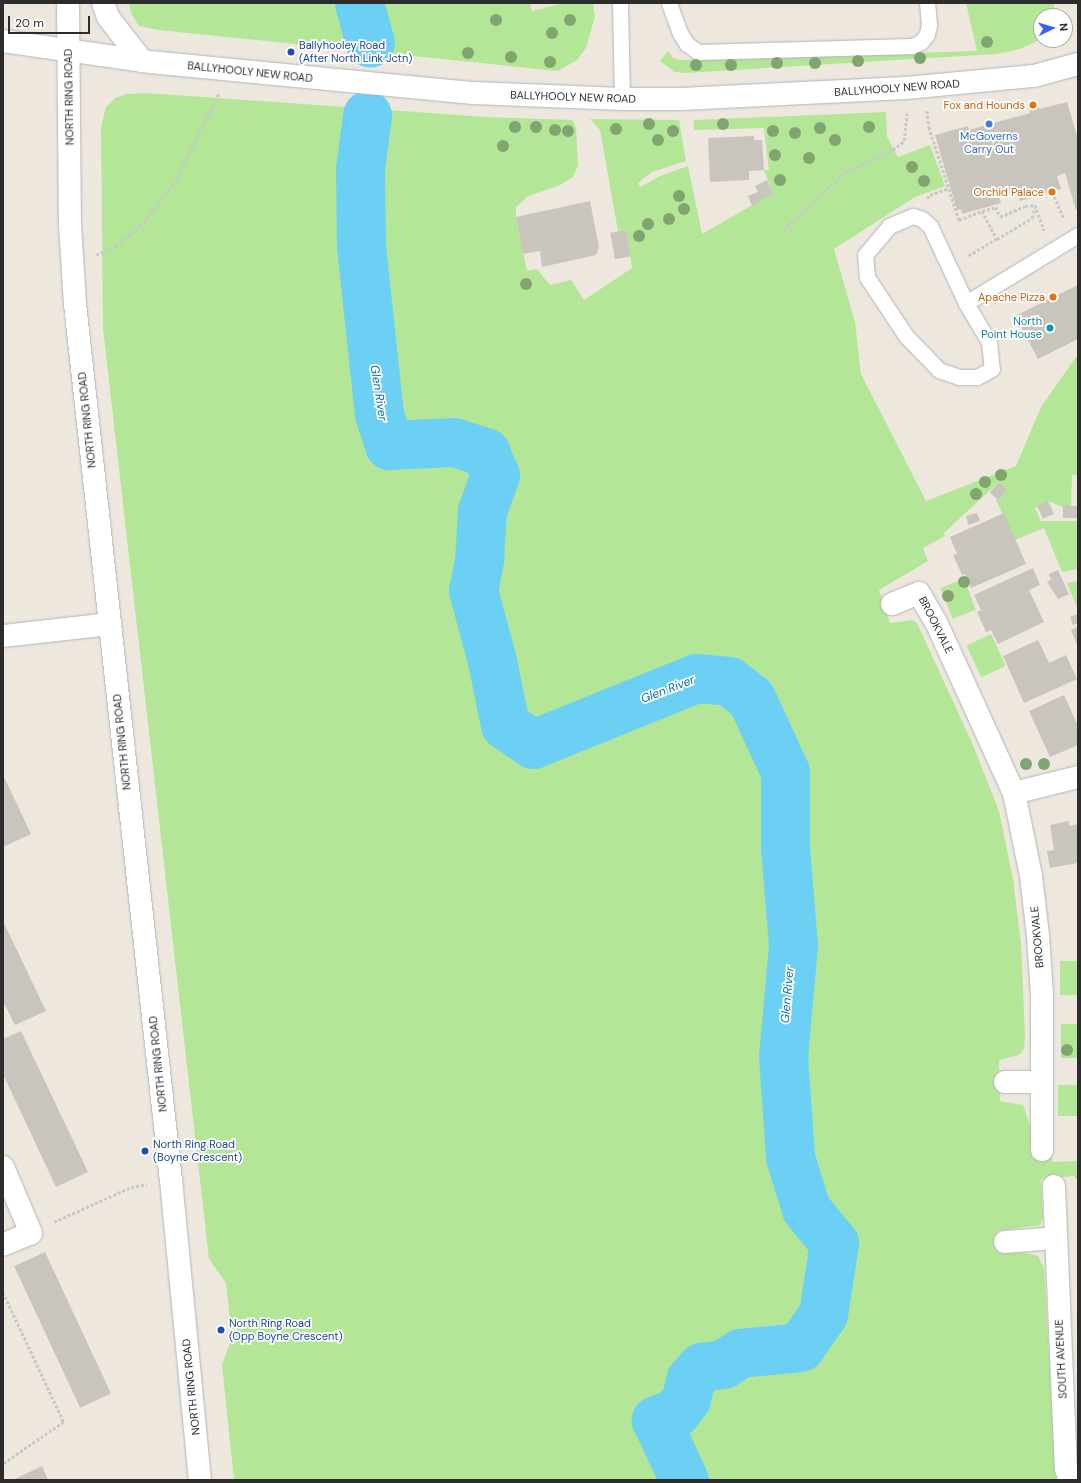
<!DOCTYPE html>
<html>
<head>
<meta charset="utf-8">
<style>
	body { margin:0 }
	#map { position:relative; width:1081px; height:1483px; overflow:hidden; background:#eee7dd; font-family:"DM Sans",sans-serif }
	div>[style] { position:absolute }
	[style*='--x'] { left:calc(var(--x)*1px); top:calc(var(--y)*1px); width:calc(var(--w)*1px); rotate:calc(var(--a)*1deg) }
	.green>* { inset:0; background:#b3e797; transform-origin:0 0 }
	.river>* { height:49px; margin:-24.5px; padding:0 24.5px; transform-origin:24.5px; border-radius:24.5px; background:#6cd0f4 }
	.building>* { inset:0; background:#c9c4bd; transform-origin:0 0 }
	.path>* { height:2.5px; margin-top:-1.25px; transform-origin:0; background:repeating-linear-gradient(90deg,#c8c8c8 0 3px,transparent 0 5px) }
	.roads { filter:drop-shadow(0 0 1px #b1b4c0) drop-shadow(0 0 1px #b1b4c0) }
	.lane>* { height:15px; margin:-7.5px; padding:0 7.5px; transform-origin:7.5px; border-radius:7.5px; background:#fff }
	.street>* { height:22px; margin:-11px; padding:0 11px; transform-origin:11px; border-radius:11px; background:#fff }
	.secondary>* { height:22px; margin:-11px; padding:0 11px; transform-origin:11px; border-radius:11px; background:#fff }
	.trees>* { width:12px; height:12px; margin:-6px; border-radius:50%; background:#82a470 }
	.dots>* { width:11px; height:11px; translate:-50% -50%; box-sizing:border-box; border:2px solid #fff; border-radius:50% }
	span { translate:-50% -50%; white-space:nowrap; text-align:center; line-height:1.15; -webkit-text-stroke:3.5px #fff; paint-order:stroke }
	.transit-label { font-size:11px; color:#164399 }
	.left { translate:0 -50%; text-align:left }
	.street-label { font-size:11px; color:#2c2c2c }
	.food-label { font-size:11px; color:#c56008 }
	.right { translate:-100% -50%; text-align:right }
	.shop-label { font-size:11px; color:#366cbe }
	.culture-label { font-size:11px; color:#0d838f }
	.water-label { font-size:12px; color:#076ea4; font-style:italic }
	.frame { position:absolute; inset:0; border:4px solid #2c2c2c; pointer-events:none }
	.north { position:absolute; left:1033px; top:8px; width:40px; height:40px; box-sizing:border-box; background:#fff; border:1px solid #ababab; border-radius:50%; rotate:85deg; font-size:11px; font-weight:700; line-height:16px; text-align:center; color:#2c2c2c }
	.north::after { content:''; display:block; margin:auto; width:14px; height:18px; background:#395eff; clip-path:polygon(50% 0,100% 100%,50% 72%,0 100%) }
	.scale { position:absolute; left:8px; top:16px; width:82px; height:18px; box-sizing:border-box; border:2px solid #2c2c2c; border-top:0; padding-left:5px; font-size:12px; line-height:14px; white-space:nowrap; color:#2c2c2c; -webkit-text-stroke:3px #fff; paint-order:stroke }
</style>
</head>
<body>
<div id="map">
	<div class="green">
		<div style="clip-path:polygon(129px 3px,530px 3px,532px 11px,563px 3px,593px 3px,595px 16px,586px 48px,577px 60px,558px 71px,158px 30px,139px 26px,131px 13px)"></div>
		<div style="clip-path:polygon(966px 3px,1054px 3px,1054px 10px,1053px 16px,1041px 16px,1041px 37px,1037px 41px,1020px 49px,996px 54px,685px 73px,675px 72px,660px 61px,668px 51px,673px 58px,680px 60px,977px 51px)"></div>
		<div style="clip-path:polygon(147px 93px,486px 117px,573px 120px,576px 129px,578px 165px,573px 177px,558px 186px,528px 196px,516px 207px,516px 217px,527px 271px,537px 269px,550px 285px,571px 280px,584px 300px,632px 268px,626px 230px,618px 231px,600px 130px,590px 119px,679px 120px,686px 161px,652px 172px,638px 183px,640px 187px,660px 176px,688px 166px,702px 234px,773px 193px,764px 170px,769px 170px,764px 128px,694px 130px,694px 120px,886px 112px,887px 137px,898px 157px,930px 145px,945px 186px,915px 197px,834px 249px,855px 322px,861px 374px,926px 501px,1016px 466px,1041px 407px,1078px 354px,1078px 475px,1072px 475px,1071px 507px,1063px 507px,1048px 501px,1035px 508px,1041px 521px,1078px 521px,1078px 569px,1062px 572px,1044px 528px,1015px 540px,996px 500px,1007px 489px,999px 482px,944px 533px,945px 536px,923px 548px,928px 561px,879px 590px,890px 623px,912px 620px,917px 623px,973px 745px,999px 811px,1013px 879px,1021px 944px,1025px 1036px,1024px 1049px,1019px 1055px,999px 1060px,1000px 1101px,1023px 1105px,1031px 1129px,1032px 1158px,1052px 1158px,1053px 1162px,1078px 1161px,1078px 1179px,1075px 1179px,1075px 1176px,1041px 1179px,1043px 1218px,1040px 1225px,997px 1231px,999px 1253px,1027px 1253px,1038px 1256px,1044px 1268px,1056px 1480px,234px 1480px,222px 1365px,232px 1337px,226px 1283px,209px 1259px,103px 328px,101px 127px,106px 107px,115px 98px,127px 94px)"></div>
		<div style="left:964px;top:579px;width:33px;height:25px;rotate:69deg"></div>
		<div style="clip-path:polygon(1078px 581px,1078px 610px,1067px 583px)"></div>
		<div style="left:991px;top:634px;width:35px;height:27px;rotate:65deg"></div>
		<div style="left:1078px;top:961px;width:34px;height:18px;rotate:90deg"></div>
		<div style="left:1061px;top:1024px;width:17px;height:34px"></div>
		<div style="left:1078px;top:1085px;width:31px;height:20px;rotate:90deg"></div>
	</div>
	<div class="river">
		<div style="--x:359;--y:3;--w:41;--a:74.6"></div>
		<div style="--x:367;--y:115;--w:54;--a:97.4"></div>
		<div style="--x:360;--y:169;--w:77;--a:89.3"></div>
		<div style="--x:361;--y:246;--w:169;--a:83.9"></div>
		<div style="--x:379;--y:414;--w:33;--a:72"></div>
		<div style="--x:389;--y:445;--w:65;--a:-2.6"></div>
		<div style="--x:454;--y:442;--w:33;--a:18"></div>
		<div style="--x:485;--y:452;--w:25;--a:67"></div>
		<div style="--x:495;--y:475;--w:37;--a:110"></div>
		<div style="--x:482;--y:510;--w:50;--a:93.4"></div>
		<div style="--x:479;--y:560;--w:31;--a:101"></div>
		<div style="--x:473;--y:590;--w:73;--a:75"></div>
		<div style="--x:492;--y:661;--w:65;--a:78.5"></div>
		<div style="--x:505;--y:725;--w:34;--a:34"></div>
		<div style="--x:533;--y:744;--w:176;--a:-22"></div>
		<div style="--x:696;--y:678;--w:33;--a:5"></div>
		<div style="--x:729;--y:681;--w:28;--a:38"></div>
		<div style="--x:751;--y:698;--w:81;--a:65.3"></div>
		<div style="--x:785;--y:772;--w:76;--a:90"></div>
		<div style="--x:785;--y:848;--w:97;--a:85.3"></div>
		<div style="--x:793;--y:945;--w:111;--a:95.1"></div>
		<div style="--x:783;--y:1056;--w:101;--a:86"></div>
		<div style="--x:790;--y:1157;--w:54;--a:72.9"></div>
		<div style="--x:806;--y:1209;--w:44;--a:50.5"></div>
		<div style="--x:834;--y:1243;--w:72;--a:98.8"></div>
		<div style="--x:823;--y:1314;--w:40;--a:124.9"></div>
		<div style="--x:800;--y:1347;--w:60;--a:174.3"></div>
		<div style="--x:740;--y:1353;--w:20;--a:147"></div>
		<div style="--x:723;--y:1364;--w:22;--a:172"></div>
		<div style="--x:701;--y:1367;--w:17;--a:130"></div>
		<div style="--x:690;--y:1380;--w:19;--a:102"></div>
		<div style="--x:686;--y:1399;--w:16;--a:128"></div>
		<div style="--x:676;--y:1412;--w:22;--a:158"></div>
		<div style="--x:656;--y:1420;--w:66;--a:65"></div>
	</div>
	<div class="building">
		<div style="clip-path:polygon(1067px 102px,1078px 139px,1078px 209px,1076px 210px,1065px 173px,1057px 176px,1061px 189px,1020px 201px,1017px 188px,998px 193px,1001px 203px,962px 214px,961px 209px,957px 210px,935px 135px,968px 126px,969px 130px,1030px 113px,1028px 106px,1038px 104px,1039px 109px)"></div>
		<div style="clip-path:polygon(754px 136px,754px 140px,762px 140px,764px 170px,749px 171px,749px 180px,710px 182px,708px 138px)"></div>
		<div style="clip-path:polygon(767px 180px,773px 193px,752px 206px,748px 196px,758px 192px,755px 186px)"></div>
		<div style="clip-path:polygon(590px 201px,599px 247px,596px 255px,542px 267px,540px 251px,523px 254px,516px 217px)"></div>
		<div style="left:626px;top:230px;width:27px;height:16px;rotate:80deg"></div>
		<div style="clip-path:polygon(1078px 285px,1078px 339px,1038px 359px,1015px 316px)"></div>
		<div style="left:999px;top:482px;width:11px;height:14px;rotate:41deg"></div>
		<div style="left:1048px;top:501px;width:14px;height:12px;rotate:65deg"></div>
		<div style="left:1078px;top:506px;width:12px;height:15px;rotate:90deg"></div>
		<div style="clip-path:polygon(977px 513px,980px 521px,968px 525px,966px 516px)"></div>
		<div style="clip-path:polygon(1004px 513px,1026px 564px,971px 588px,965px 574px,962px 575px,953px 555px,957px 554px,950px 537px)"></div>
		<div style="clip-path:polygon(1033px 568px,1040px 585px,1029px 590px,1044px 622px,998px 644px,991px 630px,986px 632px,977px 612px,981px 610px,974px 595px)"></div>
		<div style="clip-path:polygon(1058px 570px,1069px 594px,1058px 599px,1047px 582px,1051px 580px,1049px 574px)"></div>
		<div style="clip-path:polygon(1077px 614px,1078px 623px,1073px 625px,1070px 617px)"></div>
		<div style="clip-path:polygon(1078px 627px,1078px 647px,1071px 630px)"></div>
		<div style="clip-path:polygon(1038px 640px,1049px 663px,1066px 655px,1077px 679px,1024px 703px,1003px 656px)"></div>
		<div style="clip-path:polygon(1064px 695px,1078px 726px,1078px 745px,1050px 757px,1029px 711px)"></div>
		<div style="clip-path:polygon(3px 775px,31px 834px,3px 847px)"></div>
		<div style="clip-path:polygon(1069px 821px,1069px 826px,1078px 824px,1078px 863px,1050px 868px,1047px 851px,1054px 850px,1050px 825px)"></div>
		<div style="clip-path:polygon(3px 921px,46px 1011px,15px 1025px,3px 1001px)"></div>
		<div style="clip-path:polygon(21px 1031px,88px 1172px,56px 1187px,3px 1074px,3px 1039px)"></div>
		<div style="left:45px;top:1252px;width:156px;height:34px;rotate:65deg"></div>
		<div style="clip-path:polygon(42px 1466px,48px 1480px,13px 1480px)"></div>
	</div>
	<div class="path">
		<div style="--x:927;--y:111;--w:16;--a:83"></div>
		<div style="--x:929;--y:127;--w:98;--a:72.1"></div>
		<div style="--x:959;--y:220;--w:25;--a:-21"></div>
		<div style="--x:982;--y:211;--w:32;--a:62"></div>
		<div style="--x:997;--y:239;--w:35;--a:149"></div>
		<div style="--x:1052;--y:192;--w:29;--a:65"></div>
		<div style="--x:927;--y:198;--w:4;--a:-45"></div>
		<div style="--x:930;--y:195;--w:20;--a:-20"></div>
		<div style="--x:982;--y:211;--w:15;--a:-16"></div>
		<div style="--x:996;--y:207;--w:11;--a:68"></div>
		<div style="--x:1000;--y:217;--w:27;--a:-24"></div>
		<div style="--x:1025;--y:206;--w:10;--a:-6"></div>
		<div style="--x:1035;--y:205;--w:27;--a:70"></div>
		<div style="--x:783;--y:230;--w:87;--a:-42.7"></div>
		<div style="--x:847;--y:171;--w:51;--a:-24.5"></div>
		<div style="--x:893;--y:150;--w:14;--a:-39"></div>
		<div style="--x:904;--y:141;--w:28;--a:-84"></div>
		<div style="--x:997;--y:239;--w:41;--a:-31"></div>
		<div style="--x:1032;--y:218;--w:12;--a:-76"></div>
		<div style="--x:96;--y:255;--w:22;--a:-24"></div>
		<div style="--x:116;--y:246;--w:37;--a:-41"></div>
		<div style="--x:144;--y:222;--w:51;--a:-52.2"></div>
		<div style="--x:175;--y:182;--w:99;--a:-63.7"></div>
		<div style="--x:54;--y:1222;--w:85;--a:-24.4"></div>
		<div style="--x:131;--y:1187;--w:16;--a:-11"></div>
		<div style="--x:3;--y:1292;--w:144;--a:64.9"></div>
		<div style="--x:64;--y:1422;--w:74;--a:145.5"></div>
		<div style="--x:3;--y:1443;--w:1;--a:90"></div>
	</div>
	<div class="roads">
		<div class="lane">
			<div style="--x:620;--y:3;--w:96;--a:88.8"></div>
			<div style="--x:669;--y:3;--w:32;--a:70"></div>
			<div style="--x:680;--y:33;--w:13;--a:58"></div>
			<div style="--x:687;--y:44;--w:14;--a:36"></div>
			<div style="--x:698;--y:52;--w:214;--a:-1.6"></div>
			<div style="--x:912;--y:46;--w:10;--a:-24"></div>
			<div style="--x:921;--y:42;--w:10;--a:-53"></div>
			<div style="--x:927;--y:34;--w:9;--a:-77"></div>
			<div style="--x:929;--y:25;--w:22;--a:-95"></div>
			<div style="--x:913;--y:216;--w:9;--a:18"></div>
			<div style="--x:922;--y:219;--w:11;--a:41"></div>
			<div style="--x:930;--y:226;--w:85;--a:64.9"></div>
			<div style="--x:966;--y:303;--w:45;--a:59.5"></div>
			<div style="--x:989;--y:342;--w:27;--a:84"></div>
			<div style="--x:992;--y:369;--w:17;--a:152"></div>
			<div style="--x:977;--y:377;--w:18;--a:180"></div>
			<div style="--x:959;--y:377;--w:21;--a:-161"></div>
			<div style="--x:939;--y:370;--w:47;--a:-134.1"></div>
			<div style="--x:906;--y:336;--w:71;--a:-123.5"></div>
			<div style="--x:867;--y:277;--w:22;--a:-95"></div>
			<div style="--x:865;--y:255;--w:38;--a:-50"></div>
			<div style="--x:889;--y:226;--w:26;--a:-23"></div>
			<div style="--x:966;--y:303;--w:131;--a:-31.3"></div>
		</div>
		<div class="street">
			<div style="--x:892;--y:604;--w:29;--a:-22"></div>
			<div style="--x:919;--y:593;--w:34;--a:60"></div>
			<div style="--x:936;--y:622;--w:188;--a:65.5"></div>
			<div style="--x:1014;--y:793;--w:85;--a:78.4"></div>
			<div style="--x:1031;--y:876;--w:60;--a:83.3"></div>
			<div style="--x:1038;--y:936;--w:58;--a:86.1"></div>
			<div style="--x:1042;--y:994;--w:156;--a:90"></div>
			<div style="--x:3;--y:636;--w:108;--a:-6.4"></div>
			<div style="--x:1014;--y:793;--w:66;--a:-14"></div>
			<div style="--x:1005;--y:1082;--w:36;--a:0"></div>
			<div style="--x:3;--y:1167;--w:72;--a:67"></div>
			<div style="--x:31;--y:1233;--w:30;--a:157"></div>
			<div style="--x:1054;--y:1186;--w:283;--a:87.6"></div>
			<div style="--x:1066;--y:1469;--w:12;--a:70"></div>
			<div style="--x:1005;--y:1242;--w:51;--a:-4.5"></div>
		</div>
		<div class="secondary">
			<div style="--x:68;--y:3;--w:222;--a:89.5"></div>
			<div style="--x:70;--y:225;--w:79;--a:86.4"></div>
			<div style="--x:75;--y:304;--w:881;--a:83.75"></div>
			<div style="--x:171;--y:1180;--w:301;--a:84.5"></div>
			<div style="--x:103;--y:3;--w:15;--a:70"></div>
			<div style="--x:108;--y:17;--w:56;--a:52.3"></div>
			<div style="--x:3;--y:41;--w:148;--a:8.1"></div>
			<div style="--x:150;--y:62;--w:325;--a:5.5"></div>
			<div style="--x:474;--y:93;--w:148;--a:2.3"></div>
			<div style="--x:622;--y:99;--w:59;--a:0"></div>
			<div style="--x:681;--y:99;--w:225;--a:-2.8"></div>
			<div style="--x:906;--y:88;--w:129;--a:-5.4"></div>
			<div style="--x:1034;--y:76;--w:46;--a:-15.3"></div>
		</div>
	</div>
	<div class="trees">
		<div style="left:496px;top:20px"></div>
		<div style="left:570px;top:20px"></div>
		<div style="left:552px;top:33px"></div>
		<div style="left:987px;top:42px"></div>
		<div style="left:468px;top:53px"></div>
		<div style="left:511px;top:57px"></div>
		<div style="left:920px;top:58px"></div>
		<div style="left:858px;top:61px"></div>
		<div style="left:550px;top:62px"></div>
		<div style="left:777px;top:63px"></div>
		<div style="left:815px;top:63px"></div>
		<div style="left:696px;top:65px"></div>
		<div style="left:731px;top:65px"></div>
		<div style="left:649px;top:124px"></div>
		<div style="left:723px;top:124px"></div>
		<div style="left:515px;top:127px"></div>
		<div style="left:536px;top:127px"></div>
		<div style="left:869px;top:127px"></div>
		<div style="left:820px;top:128px"></div>
		<div style="left:616px;top:129px"></div>
		<div style="left:555px;top:130px"></div>
		<div style="left:568px;top:131px"></div>
		<div style="left:673px;top:131px"></div>
		<div style="left:773px;top:131px"></div>
		<div style="left:795px;top:133px"></div>
		<div style="left:658px;top:140px"></div>
		<div style="left:835px;top:140px"></div>
		<div style="left:503px;top:146px"></div>
		<div style="left:775px;top:155px"></div>
		<div style="left:809px;top:158px"></div>
		<div style="left:912px;top:167px"></div>
		<div style="left:780px;top:180px"></div>
		<div style="left:924px;top:181px"></div>
		<div style="left:679px;top:196px"></div>
		<div style="left:684px;top:209px"></div>
		<div style="left:669px;top:219px"></div>
		<div style="left:648px;top:224px"></div>
		<div style="left:639px;top:236px"></div>
		<div style="left:526px;top:284px"></div>
		<div style="left:1001px;top:475px"></div>
		<div style="left:985px;top:482px"></div>
		<div style="left:976px;top:494px"></div>
		<div style="left:964px;top:582px"></div>
		<div style="left:948px;top:596px"></div>
		<div style="left:1026px;top:764px"></div>
		<div style="left:1044px;top:764px"></div>
		<div style="left:1067px;top:1050px"></div>
	</div>
	<div class="dots">
		<div style="left:291px;top:52px;background:#1a4fb4"></div>
		<div style="left:1033px;top:105px;background:#e8710a"></div>
		<div style="left:989px;top:124px;background:#3f7fe0"></div>
		<div style="left:1052px;top:192px;background:#e8710a"></div>
		<div style="left:1053px;top:297px;background:#e8710a"></div>
		<div style="left:1050px;top:328px;background:#0f9aa8"></div>
		<div style="left:145px;top:1151px;background:#1a4fb4"></div>
		<div style="left:221px;top:1330px;background:#1a4fb4"></div>
	</div>
	<div class="transit-label">
		<span class="left" style="left:299px;top:52px">Ballyhooley Road<br>(After North Link Jctn)</span>
		<span class="left" style="left:153px;top:1151px">North Ring Road<br>(Boyne Crescent)</span>
		<span class="left" style="left:229px;top:1330px">North Ring Road<br>(Opp Boyne Crescent)</span>
	</div>
	<div class="street-label">
		<span style="left:250px;top:72px;rotate:6deg">BALLYHOOLY NEW ROAD</span>
		<span style="left:897px;top:88px;rotate:-4deg">BALLYHOOLY NEW ROAD</span>
		<span style="left:69px;top:97px;rotate:-91deg">NORTH RING ROAD</span>
		<span style="left:573px;top:97px;rotate:2deg">BALLYHOOLY NEW ROAD</span>
		<span style="left:87px;top:420px;rotate:-96deg">NORTH RING ROAD</span>
		<span style="left:936px;top:625px;rotate:63deg">BROOKVALE</span>
		<span style="left:122px;top:742px;rotate:-96deg">NORTH RING ROAD</span>
		<span style="left:1037px;top:937px;rotate:-95deg">BROOKVALE</span>
		<span style="left:158px;top:1064px;rotate:-96deg">NORTH RING ROAD</span>
		<span style="left:1061px;top:1359px;rotate:-93deg">SOUTH AVENUE</span>
		<span style="left:191px;top:1387px;rotate:-96deg">NORTH RING ROAD</span>
	</div>
	<div class="food-label">
		<span class="right" style="left:1025px;top:105px">Fox and Hounds</span>
		<span class="right" style="left:1044px;top:192px">Orchid Palace</span>
		<span class="right" style="left:1045px;top:297px">Apache Pizza</span>
	</div>
	<div class="shop-label">
		<span style="left:989px;top:143px">McGoverns<br>Carry Out</span>
	</div>
	<div class="culture-label">
		<span class="right" style="left:1042px;top:328px">North<br>Point House</span>
	</div>
	<div class="water-label">
		<span style="left:378px;top:393px;rotate:81deg">Glen River</span>
		<span style="left:668px;top:690px;rotate:-21deg">Glen River</span>
		<span style="left:788px;top:995px;rotate:-85deg">Glen River</span>
	</div>
	<div class="frame"></div>
	<div class="north">N</div>
	<div class="scale">20 m</div>
</div>
</body>
</html>
